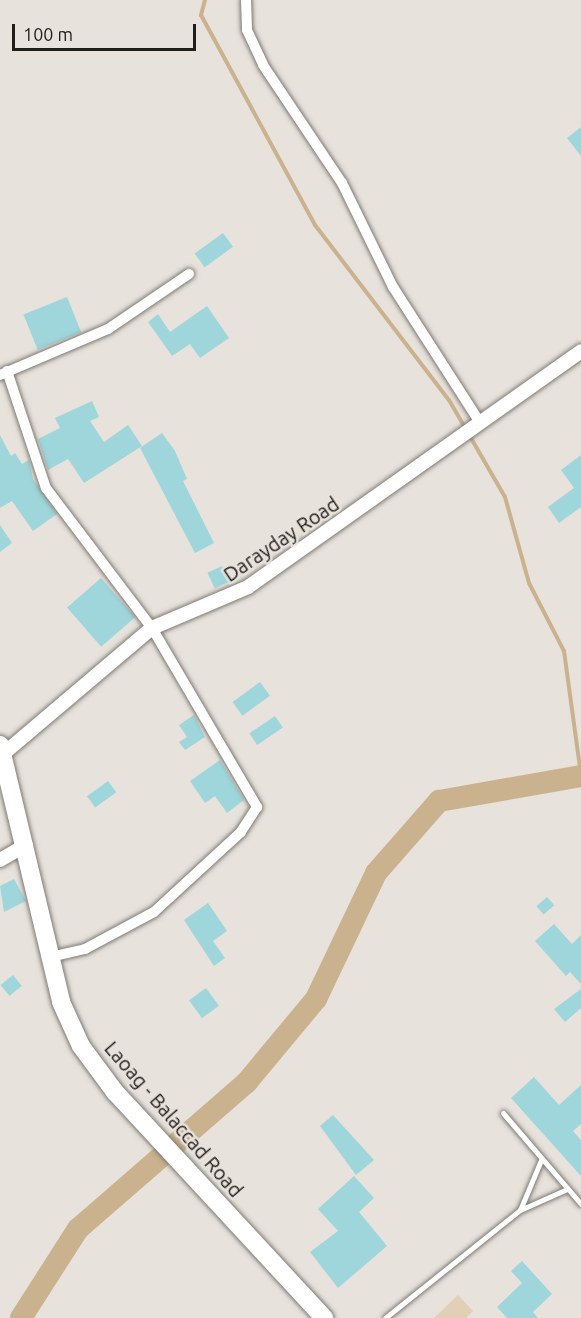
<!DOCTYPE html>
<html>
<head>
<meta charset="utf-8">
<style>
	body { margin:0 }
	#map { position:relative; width:581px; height:1318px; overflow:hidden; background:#e7e2db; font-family:Ubuntu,sans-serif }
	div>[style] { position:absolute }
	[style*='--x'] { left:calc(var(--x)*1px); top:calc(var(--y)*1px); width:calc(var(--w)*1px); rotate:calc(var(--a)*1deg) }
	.green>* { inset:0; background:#e2cfb5 }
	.stream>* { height:4px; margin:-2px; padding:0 2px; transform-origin:2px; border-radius:2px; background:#cbb28e }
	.river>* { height:22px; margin:-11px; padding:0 11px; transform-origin:11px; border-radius:11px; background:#cbb28e }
	.building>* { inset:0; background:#9fd6db; transform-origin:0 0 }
	.roads { filter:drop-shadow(0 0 2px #7e7a73) drop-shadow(0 0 2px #7e7a73) }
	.service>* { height:5px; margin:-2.5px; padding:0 2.5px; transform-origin:2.5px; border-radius:2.5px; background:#fff }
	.minor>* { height:10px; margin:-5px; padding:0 5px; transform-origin:5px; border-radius:5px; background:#fff }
	.tertiary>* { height:14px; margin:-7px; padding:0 7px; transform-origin:7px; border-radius:7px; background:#fff }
	.primary>* { height:18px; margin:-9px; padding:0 9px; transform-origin:9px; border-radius:9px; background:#fff }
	span { translate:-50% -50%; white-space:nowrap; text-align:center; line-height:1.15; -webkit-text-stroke:5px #e7e2db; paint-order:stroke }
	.street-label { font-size:20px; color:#201e1c }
	.scale { position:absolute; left:12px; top:24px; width:184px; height:27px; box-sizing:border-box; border:3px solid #201e1c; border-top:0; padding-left:8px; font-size:18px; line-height:21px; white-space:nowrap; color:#201e1c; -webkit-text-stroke:4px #e7e2db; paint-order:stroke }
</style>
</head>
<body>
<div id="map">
	<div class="green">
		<div style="clip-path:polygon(458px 1295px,473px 1311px,466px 1318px,434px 1318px)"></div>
	</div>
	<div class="stream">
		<div style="--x:205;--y:0;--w:16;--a:105"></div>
		<div style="--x:201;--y:15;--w:239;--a:61.5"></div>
		<div style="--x:315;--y:225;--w:220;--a:52.6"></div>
		<div style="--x:449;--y:400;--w:112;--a:60"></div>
		<div style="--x:505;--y:497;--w:89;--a:74.4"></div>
		<div style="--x:529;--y:583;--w:76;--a:62.8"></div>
		<div style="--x:564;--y:651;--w:125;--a:82.2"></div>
	</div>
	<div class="river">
		<div style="--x:21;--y:1318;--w:106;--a:-57.4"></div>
		<div style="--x:78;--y:1229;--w:224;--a:-41"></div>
		<div style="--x:247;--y:1082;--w:108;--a:-50.3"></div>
		<div style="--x:316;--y:999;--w:140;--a:-64.5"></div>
		<div style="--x:376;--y:873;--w:96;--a:-48.8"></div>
		<div style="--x:439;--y:801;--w:144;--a:-10"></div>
	</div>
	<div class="building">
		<div style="clip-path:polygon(581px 127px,581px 156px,567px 138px)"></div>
		<div style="left:223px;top:233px;width:17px;height:35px;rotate:54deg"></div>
		<div style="left:67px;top:297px;width:38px;height:47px;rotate:68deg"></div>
		<div style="clip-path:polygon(207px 306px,229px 338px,200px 358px,190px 344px,172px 356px,148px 322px,158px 314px,170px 332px)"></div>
		<div style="clip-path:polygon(92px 401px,99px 417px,90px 421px,104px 442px,128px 425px,142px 446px,84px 483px,68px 459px,48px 470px,38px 439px,60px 428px,55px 418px)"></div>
		<div style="clip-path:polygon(162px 433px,175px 451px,187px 479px,183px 481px,214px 543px,195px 553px,140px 448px)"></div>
		<div style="clip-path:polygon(0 435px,11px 456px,15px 453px,22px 464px,29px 460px,33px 479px,57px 514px,33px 531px,12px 501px,0 508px)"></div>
		<div style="clip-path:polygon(581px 455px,581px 507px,559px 523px,548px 507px,574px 488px,561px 470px)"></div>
		<div style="clip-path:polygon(0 525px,12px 543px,0 552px)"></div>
		<div style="left:222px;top:566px;width:17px;height:16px;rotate:65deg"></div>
		<div style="left:101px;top:578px;width:52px;height:45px;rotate:49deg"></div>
		<div style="left:260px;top:682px;width:17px;height:34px;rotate:54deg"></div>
		<div style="clip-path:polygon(194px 715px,205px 737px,185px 750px,179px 742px,187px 737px,179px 725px)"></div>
		<div style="left:275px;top:716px;width:14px;height:31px;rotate:56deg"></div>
		<div style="clip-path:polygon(220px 760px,244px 800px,227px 813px,215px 796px,205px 803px,190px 781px)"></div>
		<div style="left:108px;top:781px;width:14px;height:26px;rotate:54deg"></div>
		<div style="clip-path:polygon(14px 879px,26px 901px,4px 912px,0 886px)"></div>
		<div style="left:547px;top:897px;width:11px;height:14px;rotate:49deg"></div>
		<div style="clip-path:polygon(208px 903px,227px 931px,213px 941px,225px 958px,214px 966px,184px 920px)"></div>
		<div style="clip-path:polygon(554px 924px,572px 944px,581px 935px,581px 984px,570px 972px,566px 976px,535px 941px)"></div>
		<div style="left:13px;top:975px;width:14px;height:16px;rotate:51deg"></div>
		<div style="left:206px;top:988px;width:22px;height:21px;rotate:54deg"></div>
		<div style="clip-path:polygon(581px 989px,581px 1008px,565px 1022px,554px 1009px)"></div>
		<div style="clip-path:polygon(534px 1077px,559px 1105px,581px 1085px,581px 1124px,573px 1131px,581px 1140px,581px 1176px,511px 1098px)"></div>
		<div style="clip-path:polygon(333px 1115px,374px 1160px,356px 1175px,320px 1126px)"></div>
		<div style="clip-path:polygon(354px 1176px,374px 1198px,359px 1212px,387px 1246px,338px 1288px,310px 1252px,338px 1231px,318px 1209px)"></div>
		<div style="clip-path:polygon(522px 1261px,552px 1294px,533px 1312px,538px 1318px,507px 1318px,497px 1307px,522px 1283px,511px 1271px)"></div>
	</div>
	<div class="roads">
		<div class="service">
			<div style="--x:503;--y:1113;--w:120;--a:49.4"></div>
			<div style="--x:520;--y:1210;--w:54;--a:-67.2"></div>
			<div style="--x:385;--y:1318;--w:173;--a:-38.7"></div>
			<div style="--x:520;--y:1210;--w:51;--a:-24.1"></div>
		</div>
		<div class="minor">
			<div style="--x:246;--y:0;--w:30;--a:88"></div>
			<div style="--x:247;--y:30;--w:38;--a:65"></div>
			<div style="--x:263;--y:65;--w:142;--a:56.2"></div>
			<div style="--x:342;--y:183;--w:116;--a:63.9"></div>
			<div style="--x:393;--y:287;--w:159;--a:57.3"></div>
			<div style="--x:7;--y:371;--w:123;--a:71.6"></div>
			<div style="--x:46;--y:488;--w:176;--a:52.9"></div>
			<div style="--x:152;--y:628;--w:208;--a:59.6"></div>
			<div style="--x:257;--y:807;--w:30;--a:123"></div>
			<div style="--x:241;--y:832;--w:118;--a:137.4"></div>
			<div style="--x:154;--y:912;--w:78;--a:151.8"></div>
			<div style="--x:85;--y:949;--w:35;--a:167"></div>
			<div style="--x:0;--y:375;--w:117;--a:-23.1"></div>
			<div style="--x:108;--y:329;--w:98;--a:-34.2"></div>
		</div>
		<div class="tertiary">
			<div style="--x:2;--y:755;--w:197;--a:-40.3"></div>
			<div style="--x:152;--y:628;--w:104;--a:-23.1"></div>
			<div style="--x:248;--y:587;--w:408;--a:-35.3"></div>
			<div style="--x:0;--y:860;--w:30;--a:-30"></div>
		</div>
		<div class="primary">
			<div style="--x:0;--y:745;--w:264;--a:76.6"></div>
			<div style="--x:61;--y:1002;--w:48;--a:65.6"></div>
			<div style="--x:81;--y:1046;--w:57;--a:53.5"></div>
			<div style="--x:115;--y:1092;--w:308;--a:47.2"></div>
		</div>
	</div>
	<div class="street-label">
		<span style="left:281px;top:539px;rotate:-34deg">Darayday Road</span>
		<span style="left:174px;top:1119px;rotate:49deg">Laoag - Balaccad Road</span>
	</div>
	<div class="scale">100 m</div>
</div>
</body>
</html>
